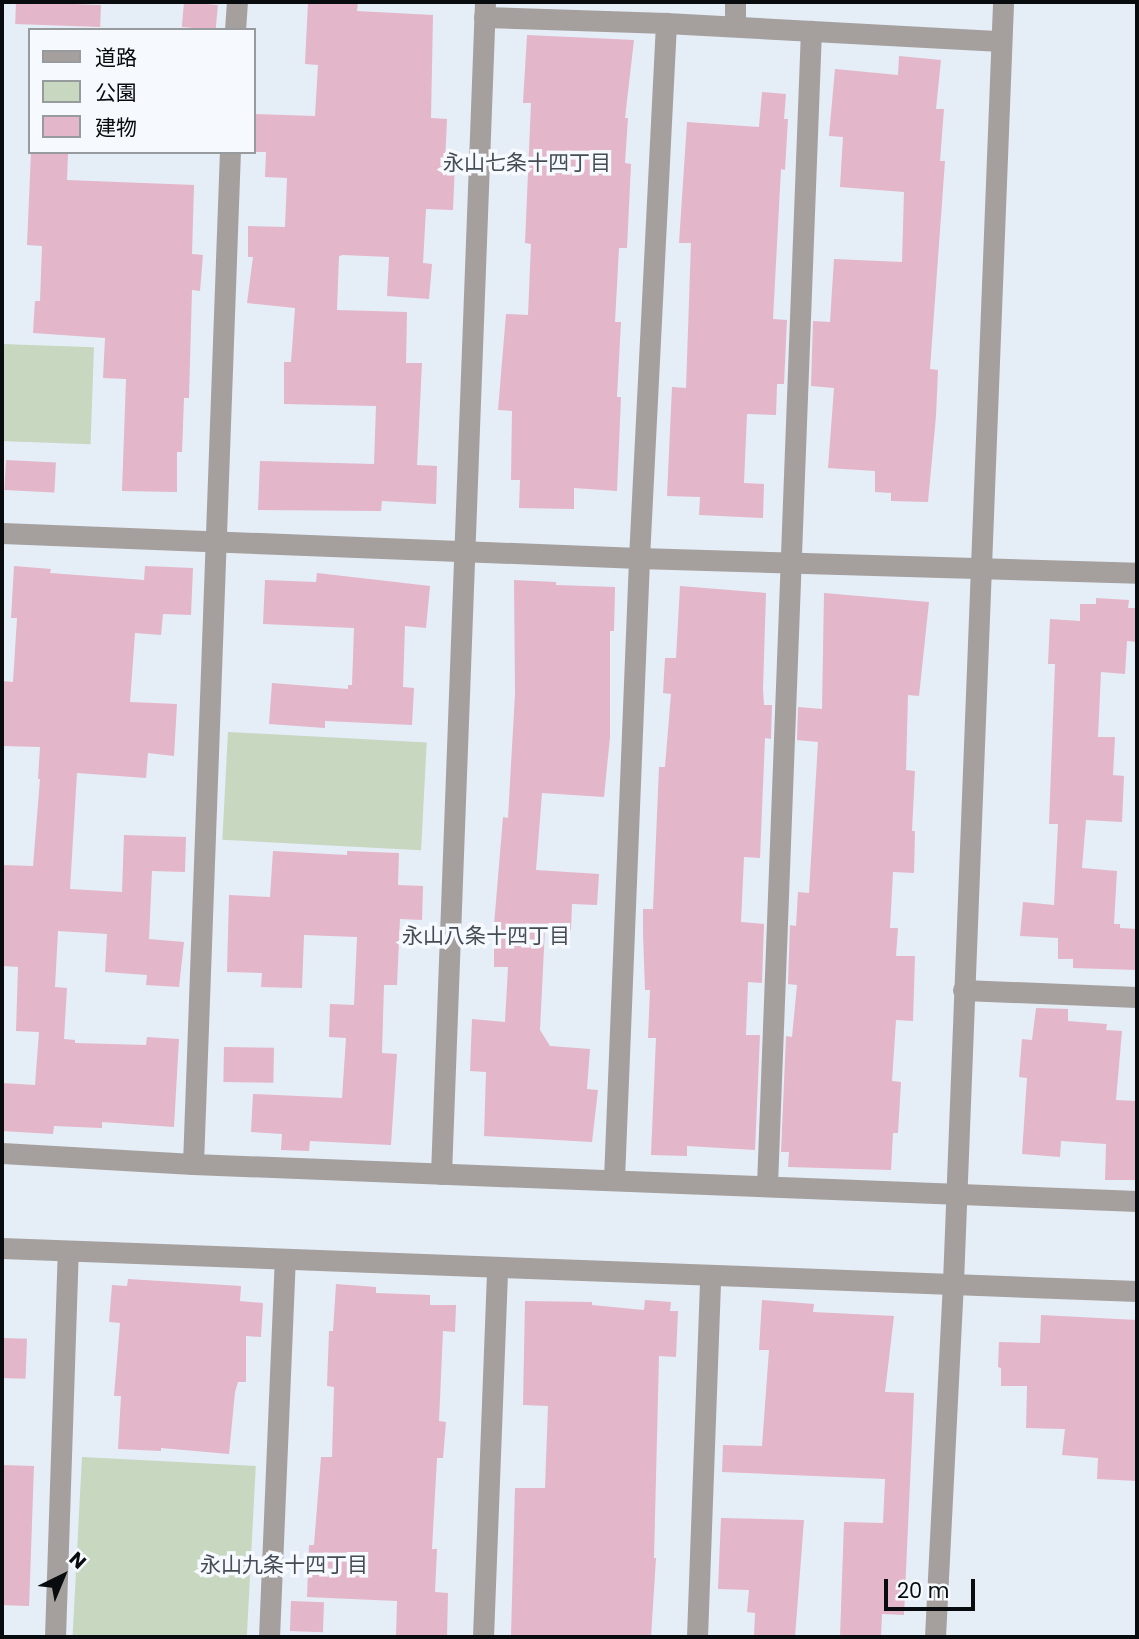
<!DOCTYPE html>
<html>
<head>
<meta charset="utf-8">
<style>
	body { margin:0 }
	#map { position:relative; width:1139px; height:1639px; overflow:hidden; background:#e5edf7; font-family:Poppins,"Noto Sans JP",sans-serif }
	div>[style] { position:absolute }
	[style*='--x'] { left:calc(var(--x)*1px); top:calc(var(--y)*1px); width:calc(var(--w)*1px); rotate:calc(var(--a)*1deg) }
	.green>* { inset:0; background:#c7d7c0; transform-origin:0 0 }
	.building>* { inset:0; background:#e4b6c9; transform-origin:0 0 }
	.minor>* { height:21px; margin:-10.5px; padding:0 10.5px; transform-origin:10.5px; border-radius:10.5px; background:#a5a09d }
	span { translate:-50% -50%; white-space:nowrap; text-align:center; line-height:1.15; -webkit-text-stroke:7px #f6fafe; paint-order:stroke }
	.neighbourhood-label { font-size:21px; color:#454c54 }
	.frame { position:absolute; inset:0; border:4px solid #090c0f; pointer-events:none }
	.legend { position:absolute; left:28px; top:28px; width:228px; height:126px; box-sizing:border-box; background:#f6fafe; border:2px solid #979b9e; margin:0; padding:9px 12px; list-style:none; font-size:21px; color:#090c0f }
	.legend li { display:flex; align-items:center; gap:14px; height:35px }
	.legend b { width:35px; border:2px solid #979b9e }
	.north { position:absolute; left:28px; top:1541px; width:70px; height:70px; -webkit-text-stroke:5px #f6fafe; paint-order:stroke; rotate:43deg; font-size:19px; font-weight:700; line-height:28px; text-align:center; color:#090c0f }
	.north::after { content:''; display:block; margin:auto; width:24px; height:32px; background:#090c0f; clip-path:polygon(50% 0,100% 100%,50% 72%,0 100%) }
	.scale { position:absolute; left:884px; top:1579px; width:91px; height:32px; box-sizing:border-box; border:4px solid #090c0f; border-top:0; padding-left:9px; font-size:21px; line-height:24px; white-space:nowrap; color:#090c0f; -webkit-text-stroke:5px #f6fafe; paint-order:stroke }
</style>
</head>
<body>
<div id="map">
	<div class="green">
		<div style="left:2px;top:344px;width:92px;height:97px;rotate:2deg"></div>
		<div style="left:228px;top:732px;width:199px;height:108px;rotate:3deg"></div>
		<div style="left:82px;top:1457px;width:174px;height:180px;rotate:3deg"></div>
	</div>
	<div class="building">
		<div style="left:16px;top:2px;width:85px;height:22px;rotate:2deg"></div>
		<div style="left:184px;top:2px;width:34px;height:25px;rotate:5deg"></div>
		<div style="clip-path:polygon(308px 2px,358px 2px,357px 11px,433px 15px,431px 118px,447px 119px,445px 163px,455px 163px,453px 210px,426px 209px,423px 263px,432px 264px,429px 299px,387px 296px,389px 257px,343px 255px,339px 256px,337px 310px,407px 312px,406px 363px,422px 363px,417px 465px,437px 466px,436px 504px,382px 501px,381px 511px,258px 510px,260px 461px,374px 464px,376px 406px,284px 404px,284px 362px,291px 362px,295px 308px,247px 303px,253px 257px,248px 257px,248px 226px,285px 227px,287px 178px,265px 177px,266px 152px,254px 152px,254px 114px,315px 116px,318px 65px,305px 64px)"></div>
		<div style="clip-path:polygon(527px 35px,634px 40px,625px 118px,628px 118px,625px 163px,631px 164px,627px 248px,619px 248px,615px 322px,621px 322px,617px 397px,621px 397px,617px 491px,574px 488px,574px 509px,519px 508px,520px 480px,511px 480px,512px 411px,498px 410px,506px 314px,528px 315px,531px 244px,525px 243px,531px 103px,523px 103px)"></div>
		<div style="clip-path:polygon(899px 56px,941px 60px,936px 109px,944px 109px,940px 161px,945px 161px,930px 369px,938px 370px,936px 416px,928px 502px,891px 501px,891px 493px,875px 492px,875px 471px,828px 468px,834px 388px,811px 386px,813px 321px,830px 322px,834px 259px,902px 262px,904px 192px,840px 187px,843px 137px,829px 136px,835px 69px,898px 75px)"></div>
		<div style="clip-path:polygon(762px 92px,786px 94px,784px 119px,788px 119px,785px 170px,781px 169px,773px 319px,787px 320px,784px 384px,777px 384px,776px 415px,747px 414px,744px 483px,764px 484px,763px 518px,699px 515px,700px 497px,667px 496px,672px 387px,686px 388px,691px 243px,679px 243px,687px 122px,759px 127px)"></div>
		<div style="clip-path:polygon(31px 152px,68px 154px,67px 180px,194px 185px,192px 254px,203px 255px,200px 291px,192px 290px,189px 398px,184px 398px,182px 452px,177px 452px,177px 492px,122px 491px,126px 379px,103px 378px,105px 338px,33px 333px,35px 301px,40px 301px,42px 246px,27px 245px)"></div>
		<div style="left:6px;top:460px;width:50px;height:30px;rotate:3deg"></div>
		<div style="clip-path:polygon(14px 566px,51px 569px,50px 573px,144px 580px,145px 566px,193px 568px,191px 615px,163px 614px,161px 635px,135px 633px,130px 702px,177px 704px,174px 756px,148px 753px,146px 778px,77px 773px,70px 889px,122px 892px,124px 835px,186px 837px,185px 872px,152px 871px,149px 939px,184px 942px,179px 987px,146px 985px,147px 975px,105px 972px,107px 934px,58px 931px,55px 987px,67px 988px,64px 1039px,75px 1040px,75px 1043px,146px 1045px,147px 1037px,179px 1039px,174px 1127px,102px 1122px,102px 1128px,54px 1126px,53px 1134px,2px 1131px,2px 1083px,35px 1085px,39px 1032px,16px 1031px,18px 967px,3px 966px,2px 865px,33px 866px,40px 779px,38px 779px,40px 747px,2px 746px,2px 681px,13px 682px,17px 618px,11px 618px)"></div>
		<div style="clip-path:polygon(317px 573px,430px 586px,426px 628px,405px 626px,403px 687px,414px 688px,412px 725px,325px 721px,325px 728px,269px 724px,272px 683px,348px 689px,348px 685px,352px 685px,354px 628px,263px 624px,265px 580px,316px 582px)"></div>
		<div style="clip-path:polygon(514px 580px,556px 582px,556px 585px,615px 587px,614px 631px,610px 631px,610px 737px,604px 797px,542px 793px,536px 870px,599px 874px,597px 905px,572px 904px,571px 930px,545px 928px,540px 1030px,550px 1046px,590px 1049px,587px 1089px,598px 1090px,592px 1142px,484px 1136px,486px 1072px,470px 1071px,472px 1019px,505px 1022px,508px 967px,494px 967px,494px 925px,503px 817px,508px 818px,515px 694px)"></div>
		<div style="clip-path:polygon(680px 586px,766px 593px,763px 689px,764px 705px,772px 705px,771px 739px,765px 738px,760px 858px,744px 857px,741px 922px,764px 924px,762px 983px,748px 982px,746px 1035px,760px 1035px,755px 1150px,687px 1146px,687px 1156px,651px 1155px,656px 1038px,648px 1038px,650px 990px,645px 990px,643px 933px,643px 909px,653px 909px,659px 767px,665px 767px,671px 694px,663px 693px,665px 658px,676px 658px)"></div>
		<div style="clip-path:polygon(824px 593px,929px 602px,919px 696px,908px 695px,906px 770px,915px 771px,912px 831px,915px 831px,914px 873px,893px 872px,890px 928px,898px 928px,896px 956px,915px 956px,913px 1021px,896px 1020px,892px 1081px,901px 1082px,898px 1133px,893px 1133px,891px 1170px,788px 1167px,789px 1152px,781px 1152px,786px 1036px,792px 1037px,797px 985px,788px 984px,790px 925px,796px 926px,798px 892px,809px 893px,818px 742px,797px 740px,798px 707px,822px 709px)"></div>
		<div style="clip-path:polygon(1096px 598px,1129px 600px,1128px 608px,1137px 608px,1137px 642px,1127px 641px,1125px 674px,1101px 672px,1098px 737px,1115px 737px,1113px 775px,1124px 776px,1122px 822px,1086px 820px,1082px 868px,1117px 871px,1114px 924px,1120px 924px,1120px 928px,1137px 929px,1137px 970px,1073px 968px,1073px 959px,1058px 959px,1058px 938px,1020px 936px,1023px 902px,1054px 905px,1058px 824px,1049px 824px,1055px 664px,1048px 664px,1050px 619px,1080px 621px,1080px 604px,1096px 604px)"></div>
		<div style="clip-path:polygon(273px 851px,347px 855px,347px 851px,399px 853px,398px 885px,423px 886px,422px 920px,400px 919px,397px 985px,384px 985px,382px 1053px,397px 1054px,391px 1145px,310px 1141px,309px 1151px,281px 1150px,282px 1134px,251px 1132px,253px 1094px,342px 1098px,346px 1038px,329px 1037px,330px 1004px,354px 1005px,357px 937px,304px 935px,302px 988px,261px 987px,262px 973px,227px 972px,229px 895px,270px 897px)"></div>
		<div style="clip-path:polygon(1036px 1008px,1068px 1009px,1068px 1021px,1107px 1024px,1106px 1030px,1122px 1031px,1116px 1100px,1137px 1101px,1137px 1180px,1105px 1180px,1106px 1144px,1061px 1141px,1060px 1157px,1022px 1154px,1027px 1078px,1019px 1077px,1022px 1039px,1032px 1040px)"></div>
		<div style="left:224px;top:1047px;width:50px;height:35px;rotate:1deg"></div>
		<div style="clip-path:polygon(128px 1279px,241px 1286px,240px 1301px,263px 1303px,261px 1337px,246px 1336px,246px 1382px,238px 1382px,235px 1392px,229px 1454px,161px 1448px,161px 1451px,118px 1449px,121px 1396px,114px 1396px,120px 1323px,109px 1322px,112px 1285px,127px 1286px)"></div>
		<div style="clip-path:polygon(336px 1284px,376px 1287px,376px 1293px,430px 1295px,430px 1305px,456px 1305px,455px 1332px,443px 1331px,439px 1421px,446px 1422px,443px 1458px,437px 1458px,432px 1549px,437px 1549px,435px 1592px,448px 1593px,447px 1637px,396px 1637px,397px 1601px,307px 1597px,309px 1545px,314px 1545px,321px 1457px,332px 1457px,334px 1387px,327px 1386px,329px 1331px,333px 1331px)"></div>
		<div style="clip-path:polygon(645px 1300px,671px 1302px,670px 1311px,678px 1311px,676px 1357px,659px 1356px,654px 1558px,656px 1558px,651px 1637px,511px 1636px,515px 1488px,545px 1488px,548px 1406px,523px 1405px,525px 1301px,592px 1302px,592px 1305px,644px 1310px)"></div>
		<div style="clip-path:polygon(762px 1300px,814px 1304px,813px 1312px,894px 1316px,885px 1392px,914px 1393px,913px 1417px,904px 1615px,882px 1614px,881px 1637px,840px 1637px,844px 1522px,883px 1523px,885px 1479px,722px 1472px,723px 1445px,762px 1446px,769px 1350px,759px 1350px)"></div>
		<div style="clip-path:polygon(1041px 1315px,1137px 1320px,1137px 1481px,1097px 1479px,1098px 1458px,1062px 1455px,1065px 1429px,1026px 1428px,1027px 1386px,1001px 1386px,1001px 1368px,998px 1367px,999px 1342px,1040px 1343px)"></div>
		<div style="left:2px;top:1338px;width:25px;height:40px;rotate:2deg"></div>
		<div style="left:2px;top:1465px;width:32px;height:140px;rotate:2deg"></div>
		<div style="clip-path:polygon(721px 1518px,804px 1520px,795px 1637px,754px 1637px,755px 1613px,747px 1612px,749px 1590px,718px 1589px)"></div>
		<div style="left:291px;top:1601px;width:33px;height:30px;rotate:2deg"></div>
	</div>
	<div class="minor">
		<div style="--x:484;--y:17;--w:182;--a:1.9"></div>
		<div style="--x:666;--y:23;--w:335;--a:3.1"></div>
		<div style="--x:735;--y:26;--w:24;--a:-90"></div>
		<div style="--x:235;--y:30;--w:28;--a:-86"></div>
		<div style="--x:2;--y:533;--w:637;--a:2.25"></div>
		<div style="--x:639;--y:558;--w:498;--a:1.7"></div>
		<div style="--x:963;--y:990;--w:174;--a:2.3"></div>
		<div style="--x:2;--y:1153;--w:191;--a:3.3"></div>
		<div style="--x:193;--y:1164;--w:945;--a:2.24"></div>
		<div style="--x:193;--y:1164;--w:1013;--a:-87.91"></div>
		<div style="--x:441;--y:1174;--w:1173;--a:-87.85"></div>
		<div style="--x:614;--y:1179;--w:622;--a:-87.69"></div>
		<div style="--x:639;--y:558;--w:536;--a:-87.11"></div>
		<div style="--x:767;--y:1185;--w:1155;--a:-87.82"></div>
		<div style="--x:2;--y:1248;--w:1136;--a:2.17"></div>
		<div style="--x:55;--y:1637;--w:386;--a:-88.1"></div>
		<div style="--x:269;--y:1637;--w:377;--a:-87.6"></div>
		<div style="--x:483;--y:1637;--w:368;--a:-87.8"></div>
		<div style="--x:697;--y:1637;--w:362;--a:-87.9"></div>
		<div style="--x:935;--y:1637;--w:355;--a:-87.1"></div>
		<div style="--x:953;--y:1282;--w:1281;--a:-87.76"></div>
	</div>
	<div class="neighbourhood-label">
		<span style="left:527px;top:163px">永山七条十四丁目</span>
		<span style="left:486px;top:936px">永山八条十四丁目</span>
		<span style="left:284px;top:1565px">永山九条十四丁目</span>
	</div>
	<div class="frame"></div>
	<ul class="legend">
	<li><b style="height:9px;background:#a5a09d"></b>道路</li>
	<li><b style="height:19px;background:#c7d7c0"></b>公園</li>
	<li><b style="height:19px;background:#e4b6c9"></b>建物</li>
	</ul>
	<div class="north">N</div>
	<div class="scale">20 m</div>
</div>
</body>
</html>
